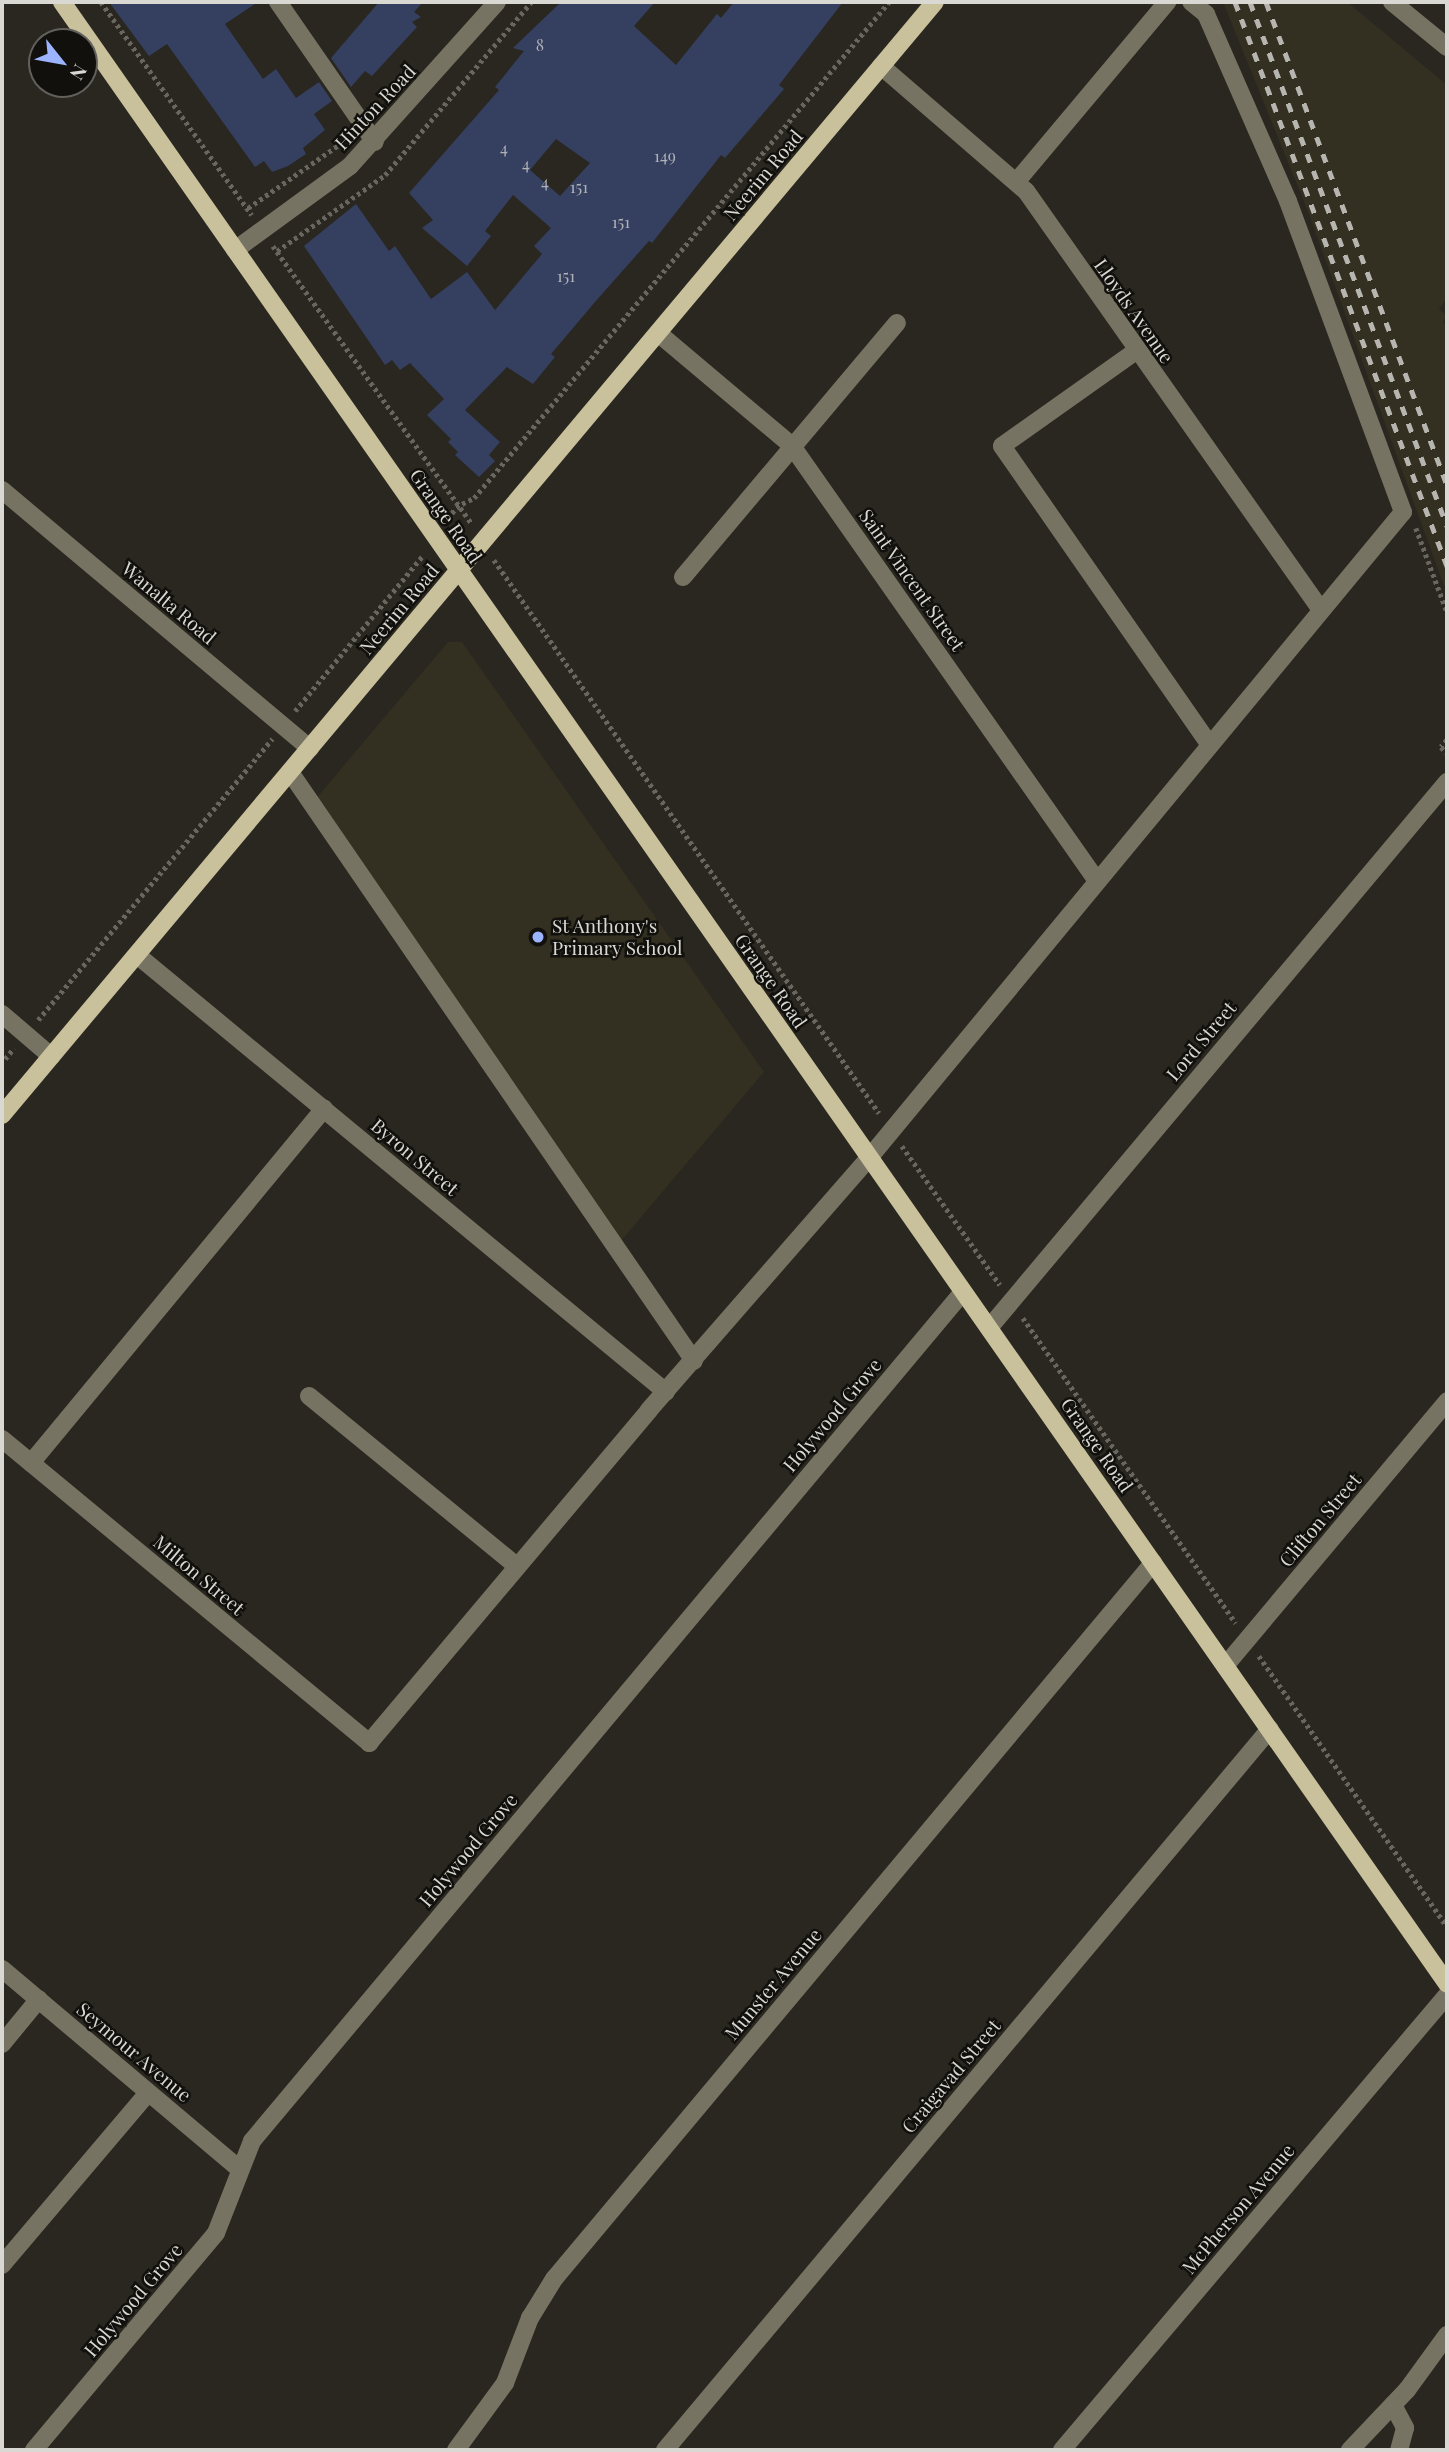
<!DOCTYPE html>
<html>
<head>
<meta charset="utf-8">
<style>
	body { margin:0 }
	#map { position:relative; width:1449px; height:2452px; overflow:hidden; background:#29271f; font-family:"Playfair Display",serif }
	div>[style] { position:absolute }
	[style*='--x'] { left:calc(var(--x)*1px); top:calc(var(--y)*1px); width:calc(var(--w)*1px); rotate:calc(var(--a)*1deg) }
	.built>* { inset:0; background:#333021 }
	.building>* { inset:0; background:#353f60 }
	.path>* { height:4.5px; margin-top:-2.25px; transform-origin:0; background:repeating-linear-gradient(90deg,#68665f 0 3.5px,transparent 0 7px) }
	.minor>* { height:18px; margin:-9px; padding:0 9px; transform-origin:9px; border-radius:9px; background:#777362 }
	.major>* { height:18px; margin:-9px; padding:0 9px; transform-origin:9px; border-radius:9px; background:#c9c09c }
	.rail>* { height:5px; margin-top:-2.5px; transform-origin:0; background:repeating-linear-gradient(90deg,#b6b5af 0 9px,transparent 0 18px) }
	.dots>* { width:19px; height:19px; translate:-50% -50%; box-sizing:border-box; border:4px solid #11100c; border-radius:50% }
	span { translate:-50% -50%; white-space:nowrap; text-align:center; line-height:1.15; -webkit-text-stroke:5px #11100c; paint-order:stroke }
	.number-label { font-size:16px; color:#b0b2b6 }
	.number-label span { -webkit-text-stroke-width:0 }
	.street-label { font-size:19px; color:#d9d8d3 }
	.poi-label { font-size:19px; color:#d9d8d3 }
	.left { translate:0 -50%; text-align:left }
	.frame { position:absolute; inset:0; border:4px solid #d9d8d3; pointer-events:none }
	.north { position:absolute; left:28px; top:28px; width:70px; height:70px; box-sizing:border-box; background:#11100c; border:2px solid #61605c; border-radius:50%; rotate:121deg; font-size:19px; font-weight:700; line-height:28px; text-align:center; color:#d9d8d3 }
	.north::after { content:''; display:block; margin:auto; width:24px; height:32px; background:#9cb4fd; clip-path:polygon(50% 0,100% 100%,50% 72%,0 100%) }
</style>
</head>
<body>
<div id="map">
	<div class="built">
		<div style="clip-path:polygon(1223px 2px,1347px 2px,1447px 85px,1447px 298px,1439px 309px,1447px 316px,1443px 322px,1447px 326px,1447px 594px,1307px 209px)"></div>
		<div style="clip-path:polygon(448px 642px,462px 642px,764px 1072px,620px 1242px,313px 802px)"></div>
	</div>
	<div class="building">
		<div style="clip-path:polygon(109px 2px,258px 2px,225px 24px,263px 79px,276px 69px,296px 98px,319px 82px,332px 101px,314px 114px,325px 130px,303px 148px,306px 154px,288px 166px,272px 172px,264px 161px,255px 167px,167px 44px,149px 56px)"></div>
		<div style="clip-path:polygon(379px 2px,423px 2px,414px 12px,421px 17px,412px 22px,417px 27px,372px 76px,365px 71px,351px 87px,331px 58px)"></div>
		<div style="clip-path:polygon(evenodd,561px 2px,655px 2px,634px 26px,676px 65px,717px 14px,721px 18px,734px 2px,843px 2px,779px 85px,784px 89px,725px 158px,721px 155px,652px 243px,649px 241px,595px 302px,551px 354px,555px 357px,533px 384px,507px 367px,465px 410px,500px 442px,489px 455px,495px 461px,479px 477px,455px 455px,458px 452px,448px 442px,451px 439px,427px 415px,444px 399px,410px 363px,400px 370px,392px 360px,385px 365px,304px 246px,356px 204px,389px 251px,395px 246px,431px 299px,467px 272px,495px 310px,542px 254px,534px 246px,551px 228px,513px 195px,485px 231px,491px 236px,467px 266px,422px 228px,433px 220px,409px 193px,499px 90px,495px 87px,524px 51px,513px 48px,561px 2px,556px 139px,590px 163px,560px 196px,530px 170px,556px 139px)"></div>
	</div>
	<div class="path">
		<div style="--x:101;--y:2;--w:261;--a:54.7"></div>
		<div style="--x:248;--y:208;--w:112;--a:-34.8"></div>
		<div style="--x:273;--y:246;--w:340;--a:54.4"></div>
		<div style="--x:277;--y:251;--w:132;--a:-35.1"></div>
		<div style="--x:385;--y:175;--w:226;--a:-49.8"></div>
		<div style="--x:448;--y:519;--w:14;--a:-56"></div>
		<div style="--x:456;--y:507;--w:20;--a:-27"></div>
		<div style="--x:474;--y:498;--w:647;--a:-50.08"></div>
		<div style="--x:1416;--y:528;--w:90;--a:69.7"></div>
		<div style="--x:494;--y:560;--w:674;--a:55.15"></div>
		<div style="--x:295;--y:711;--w:202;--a:-50.6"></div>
		<div style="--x:1447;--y:740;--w:9;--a:131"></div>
		<div style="--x:1441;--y:747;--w:8;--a:45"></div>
		<div style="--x:38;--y:1020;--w:366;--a:-50.2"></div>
		<div style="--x:5;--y:1059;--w:14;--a:-51"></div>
		<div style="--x:902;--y:1146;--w:170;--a:54.8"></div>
		<div style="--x:1023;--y:1318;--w:372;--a:55.1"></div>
		<div style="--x:1259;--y:1656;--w:329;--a:55.2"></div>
	</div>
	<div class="minor">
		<div style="--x:278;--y:2;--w:170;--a:55.3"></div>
		<div style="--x:1392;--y:2;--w:71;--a:39.3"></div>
		<div style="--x:881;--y:66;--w:191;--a:40.8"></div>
		<div style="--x:1026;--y:191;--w:512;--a:54.85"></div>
		<div style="--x:1017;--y:181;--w:234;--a:-50"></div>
		<div style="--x:235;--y:250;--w:142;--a:-36.1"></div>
		<div style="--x:350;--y:166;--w:220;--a:-48.1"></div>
		<div style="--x:658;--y:333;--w:175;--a:40.1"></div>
		<div style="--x:792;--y:446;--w:531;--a:54.96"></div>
		<div style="--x:1136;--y:351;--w:164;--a:144.7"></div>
		<div style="--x:1002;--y:446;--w:364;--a:55.2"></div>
		<div style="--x:2;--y:490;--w:402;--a:40"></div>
		<div style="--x:683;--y:577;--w:332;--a:-49.9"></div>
		<div style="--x:290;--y:772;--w:714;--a:55.55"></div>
		<div style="--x:137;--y:955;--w:686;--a:39.56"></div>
		<div style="--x:2;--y:1014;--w:65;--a:40.6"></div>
		<div style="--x:989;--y:1328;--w:713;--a:-50.01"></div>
		<div style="--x:309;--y:1396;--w:269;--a:39.3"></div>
		<div style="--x:2;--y:1439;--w:477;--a:39.6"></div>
		<div style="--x:369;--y:1743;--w:435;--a:-49.9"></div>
		<div style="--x:649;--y:1410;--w:335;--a:-48.9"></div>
		<div style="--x:869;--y:1158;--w:838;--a:-50.42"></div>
		<div style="--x:1403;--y:512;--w:332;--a:-110.3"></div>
		<div style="--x:1288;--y:201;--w:204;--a:-113.7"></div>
		<div style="--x:1206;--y:14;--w:19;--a:-141"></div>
		<div style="--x:31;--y:1463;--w:460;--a:-50.4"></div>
		<div style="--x:1225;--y:1666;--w:346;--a:-50"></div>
		<div style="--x:2;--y:1969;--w:309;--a:40.1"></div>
		<div style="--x:2;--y:2044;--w:58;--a:-50.6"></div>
		<div style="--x:2;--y:2265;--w:226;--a:-49.7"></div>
		<div style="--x:1393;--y:2405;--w:26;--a:62"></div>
		<div style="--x:1405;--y:2428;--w:23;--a:105"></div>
		<div style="--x:34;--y:2450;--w:283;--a:-50"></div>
		<div style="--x:216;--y:2233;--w:99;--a:-68.6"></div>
		<div style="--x:252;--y:2141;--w:1107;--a:-50.06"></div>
		<div style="--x:456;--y:2450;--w:83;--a:-53.8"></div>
		<div style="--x:505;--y:2383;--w:70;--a:-69"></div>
		<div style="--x:530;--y:2318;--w:46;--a:-58.4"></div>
		<div style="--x:554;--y:2279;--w:934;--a:-50.08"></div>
		<div style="--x:665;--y:2450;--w:941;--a:-50"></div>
		<div style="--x:1062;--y:2450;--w:596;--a:-49.76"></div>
		<div style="--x:1350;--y:2450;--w:83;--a:-46.5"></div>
		<div style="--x:1407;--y:2390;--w:68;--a:-54"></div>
	</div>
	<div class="major">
		<div style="--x:62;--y:2;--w:2418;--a:55.05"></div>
		<div style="--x:2;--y:1115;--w:1452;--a:-50.03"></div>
	</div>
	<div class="rail">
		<div style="--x:1235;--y:2;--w:603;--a:69.4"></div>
		<div style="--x:1250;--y:2;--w:560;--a:69.4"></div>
		<div style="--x:1266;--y:2;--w:516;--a:69.46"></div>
	</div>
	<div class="dots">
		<div style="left:538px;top:937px;background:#9cb4fd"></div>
	</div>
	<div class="number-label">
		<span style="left:540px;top:45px">8</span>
		<span style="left:504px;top:148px">4</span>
		<span style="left:665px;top:156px">149</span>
		<span style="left:526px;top:164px">4</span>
		<span style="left:545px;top:182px">4</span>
		<span style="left:579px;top:187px">151</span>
		<span style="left:621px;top:222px">151</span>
		<span style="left:566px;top:276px">151</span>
	</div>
	<div class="street-label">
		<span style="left:375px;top:107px;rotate:-47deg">Hinton Road</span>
		<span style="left:763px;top:175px;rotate:-50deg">Neerim Road</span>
		<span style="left:1134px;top:311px;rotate:55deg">Lloyds Avenue</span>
		<span style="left:446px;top:516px;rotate:55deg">Grange Road</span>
		<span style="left:912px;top:580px;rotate:55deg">Saint Vincent Street</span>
		<span style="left:169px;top:603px;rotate:40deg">Wanalta Road</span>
		<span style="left:399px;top:609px;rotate:-50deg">Neerim Road</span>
		<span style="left:771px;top:981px;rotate:55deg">Grange Road</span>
		<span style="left:1201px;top:1041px;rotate:-50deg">Lord Street</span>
		<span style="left:415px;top:1157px;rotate:40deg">Byron Street</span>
		<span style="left:832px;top:1415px;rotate:-50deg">Holywood Grove</span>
		<span style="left:1097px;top:1445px;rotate:55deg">Grange Road</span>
		<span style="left:1320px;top:1520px;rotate:-50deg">Clifton Street</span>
		<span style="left:199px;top:1575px;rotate:40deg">Milton Street</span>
		<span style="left:468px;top:1850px;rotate:-50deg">Holywood Grove</span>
		<span style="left:773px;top:1984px;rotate:-50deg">Munster Avenue</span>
		<span style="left:134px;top:2052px;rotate:40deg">Seymour Avenue</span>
		<span style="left:951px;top:2076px;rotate:-50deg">Craigavad Street</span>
		<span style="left:1238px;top:2209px;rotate:-50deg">McPherson Avenue</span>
		<span style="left:133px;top:2300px;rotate:-50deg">Holywood Grove</span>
	</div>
	<div class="poi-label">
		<span class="left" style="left:552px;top:937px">St Anthony's<br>Primary School</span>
	</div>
	<div class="frame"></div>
	<div class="north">N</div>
</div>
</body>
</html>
